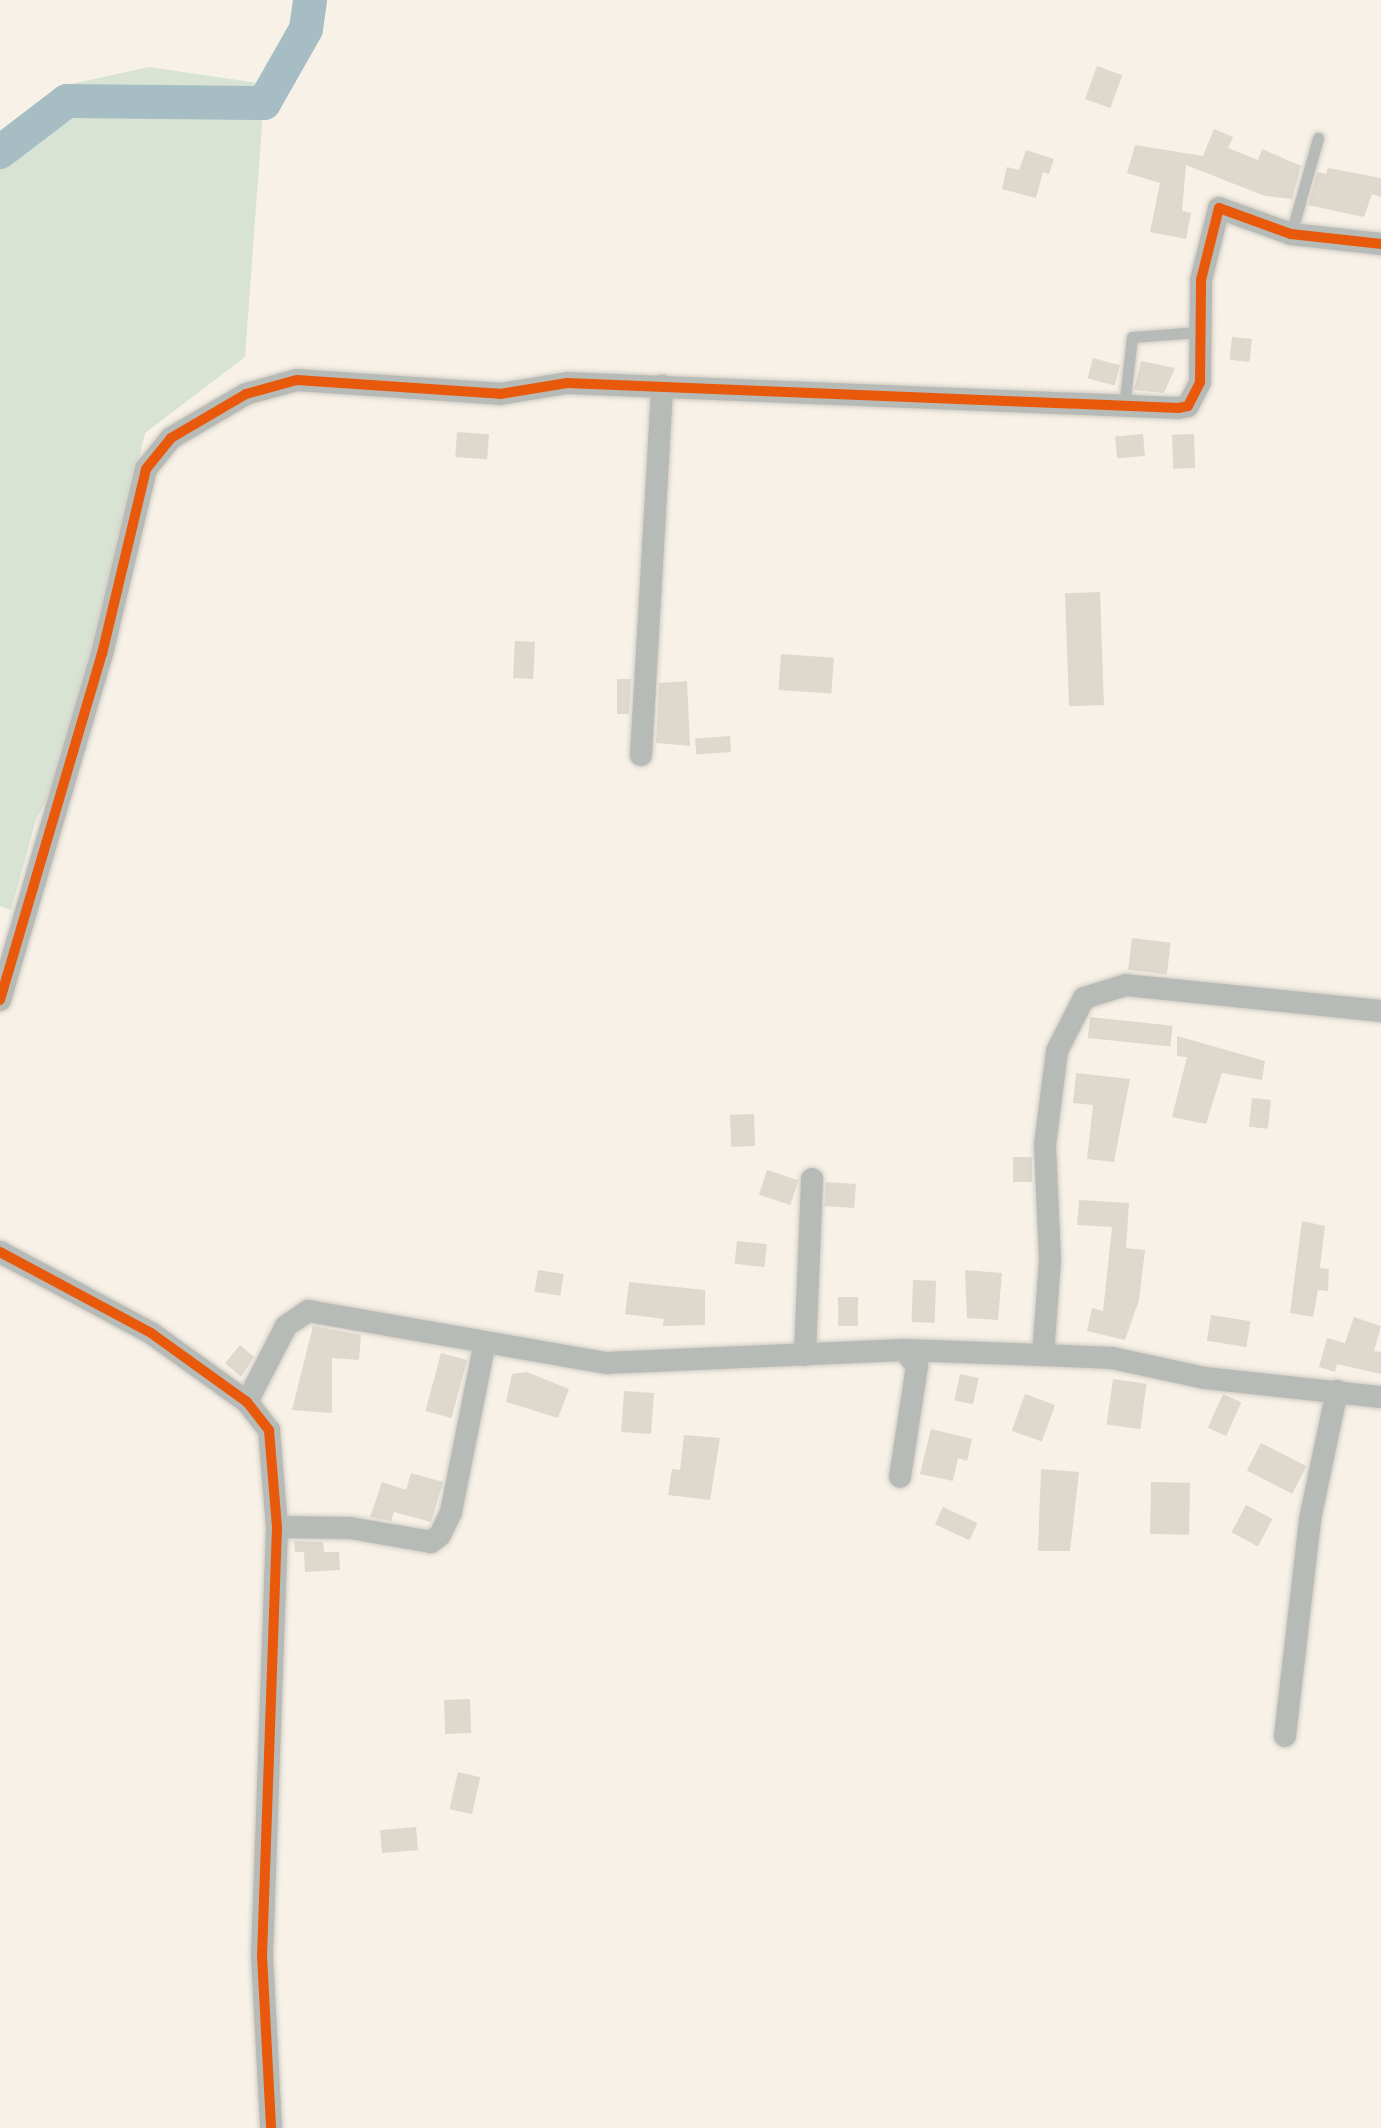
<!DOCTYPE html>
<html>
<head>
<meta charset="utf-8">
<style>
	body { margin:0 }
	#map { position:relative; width:1381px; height:2128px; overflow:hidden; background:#f7f1e7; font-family:Roboto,sans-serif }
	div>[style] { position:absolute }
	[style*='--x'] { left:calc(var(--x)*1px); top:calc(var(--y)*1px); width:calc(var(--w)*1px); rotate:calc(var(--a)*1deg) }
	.green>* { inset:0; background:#d9e3d4 }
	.river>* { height:34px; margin:-17px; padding:0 17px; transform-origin:17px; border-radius:17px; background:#a6bdc4 }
	.building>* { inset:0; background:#ded8cd; transform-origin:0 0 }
	.roads { filter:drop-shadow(0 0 2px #d1ccc4) drop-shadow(0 0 2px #d1ccc4) }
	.lane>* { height:11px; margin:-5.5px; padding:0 5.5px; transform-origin:5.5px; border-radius:5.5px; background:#b7bbb7 }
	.street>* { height:22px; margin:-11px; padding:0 11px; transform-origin:11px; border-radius:11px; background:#b7bbb7 }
	.cycleway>* { height:10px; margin:-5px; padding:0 5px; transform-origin:5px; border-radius:5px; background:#e8590c }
	span { translate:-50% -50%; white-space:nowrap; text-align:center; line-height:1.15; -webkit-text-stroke:6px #fff; paint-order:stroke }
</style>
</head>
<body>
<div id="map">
	<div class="green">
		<div style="clip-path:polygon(149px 67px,265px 84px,245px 357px,145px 433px,75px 744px,36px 820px,11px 910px,0 906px,0 159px,71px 84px)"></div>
	</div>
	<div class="river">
		<div style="--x:0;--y:152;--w:84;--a:-37.3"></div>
		<div style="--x:67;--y:101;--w:197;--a:0.6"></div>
		<div style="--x:264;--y:103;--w:85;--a:-60.4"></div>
		<div style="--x:306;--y:29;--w:29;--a:-82"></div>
	</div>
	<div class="building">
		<div style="left:1097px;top:66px;width:27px;height:35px;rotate:20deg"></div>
		<div style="clip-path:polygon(1214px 129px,1233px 137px,1228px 148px,1258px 160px,1262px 149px,1301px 166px,1292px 199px,1265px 196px,1186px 165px,1182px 211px,1191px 213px,1186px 239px,1150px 232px,1160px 183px,1127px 173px,1135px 145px,1203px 156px)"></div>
		<div style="clip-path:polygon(1026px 150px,1054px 159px,1049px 174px,1043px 172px,1036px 198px,1002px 189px,1007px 167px,1019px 170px)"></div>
		<div style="clip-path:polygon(1328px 168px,1381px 178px,1381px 197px,1372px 194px,1364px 217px,1308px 205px,1317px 172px,1326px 174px)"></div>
		<div style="left:1232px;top:337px;width:20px;height:23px;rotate:6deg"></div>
		<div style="left:1093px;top:358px;width:28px;height:21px;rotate:15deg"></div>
		<div style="clip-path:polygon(1141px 361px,1175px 368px,1164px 393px,1134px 390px)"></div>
		<div style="left:457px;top:432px;width:32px;height:25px;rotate:4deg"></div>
		<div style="left:1143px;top:434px;width:22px;height:28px;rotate:85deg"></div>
		<div style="left:1194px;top:434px;width:34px;height:22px;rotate:88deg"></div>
		<div style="left:1100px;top:592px;width:113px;height:35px;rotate:88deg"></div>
		<div style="left:515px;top:641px;width:20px;height:37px;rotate:3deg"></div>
		<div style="left:781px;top:654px;width:53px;height:36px;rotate:4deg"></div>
		<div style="clip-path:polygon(617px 679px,631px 679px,629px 714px,617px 714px)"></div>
		<div style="clip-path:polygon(687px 681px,690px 746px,656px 743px,659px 683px)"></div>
		<div style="left:730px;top:736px;width:16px;height:35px;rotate:86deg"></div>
		<div style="left:1132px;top:938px;width:39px;height:32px;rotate:7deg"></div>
		<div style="left:1090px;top:1017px;width:83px;height:21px;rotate:6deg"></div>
		<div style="clip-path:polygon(1177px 1036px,1265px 1061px,1262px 1080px,1222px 1073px,1206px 1124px,1172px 1117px,1187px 1057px,1177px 1056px)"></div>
		<div style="clip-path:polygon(1076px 1073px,1130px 1079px,1114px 1162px,1087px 1159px,1093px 1105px,1073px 1103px)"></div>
		<div style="left:1252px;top:1098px;width:19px;height:29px;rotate:6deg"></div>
		<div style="left:754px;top:1114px;width:32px;height:24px;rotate:88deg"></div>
		<div style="left:1013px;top:1157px;width:19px;height:25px"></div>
		<div style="left:767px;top:1170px;width:33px;height:26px;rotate:18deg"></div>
		<div style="left:826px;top:1182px;width:30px;height:24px;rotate:4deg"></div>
		<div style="clip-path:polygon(1079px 1200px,1129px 1203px,1126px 1248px,1145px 1250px,1139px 1300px,1125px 1340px,1087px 1331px,1092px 1308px,1103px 1311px,1112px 1227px,1077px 1225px)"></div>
		<div style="clip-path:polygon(1302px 1221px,1325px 1226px,1320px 1268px,1329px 1269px,1328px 1291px,1318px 1290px,1313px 1317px,1290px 1313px)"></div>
		<div style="left:737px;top:1241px;width:30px;height:23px;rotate:6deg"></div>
		<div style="left:538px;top:1270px;width:26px;height:22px;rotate:9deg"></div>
		<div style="clip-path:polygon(965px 1270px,1002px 1273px,998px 1320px,967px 1318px)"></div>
		<div style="left:913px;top:1280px;width:23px;height:42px;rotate:2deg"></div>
		<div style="clip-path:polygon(629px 1282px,705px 1290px,705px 1325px,663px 1326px,664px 1319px,625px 1314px)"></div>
		<div style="left:838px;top:1297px;width:20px;height:29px"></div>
		<div style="left:1211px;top:1315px;width:40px;height:26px;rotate:9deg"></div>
		<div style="clip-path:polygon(1354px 1317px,1381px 1326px,1374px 1351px,1381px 1352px,1381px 1374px,1337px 1364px,1335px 1372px,1319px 1367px,1327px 1338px,1345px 1343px)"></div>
		<div style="clip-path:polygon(313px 1326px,361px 1335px,359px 1360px,332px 1358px,332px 1413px,292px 1410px)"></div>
		<div style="clip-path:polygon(240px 1345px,254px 1357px,241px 1377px,225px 1363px)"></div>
		<div style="left:441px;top:1353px;width:27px;height:60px;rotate:15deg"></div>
		<div style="clip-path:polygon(527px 1372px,569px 1389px,558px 1418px,506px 1402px,512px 1374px)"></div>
		<div style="left:960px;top:1374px;width:19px;height:27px;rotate:12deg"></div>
		<div style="left:1113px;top:1379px;width:34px;height:46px;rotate:8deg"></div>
		<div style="left:624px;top:1391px;width:30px;height:41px;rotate:4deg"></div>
		<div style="left:1025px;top:1394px;width:32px;height:39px;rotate:20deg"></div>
		<div style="left:1223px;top:1394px;width:20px;height:37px;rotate:24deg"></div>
		<div style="clip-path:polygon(931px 1429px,972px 1439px,967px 1461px,958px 1458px,953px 1481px,920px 1474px)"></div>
		<div style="clip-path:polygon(684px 1435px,720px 1438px,710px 1500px,668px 1495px,672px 1469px,680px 1470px)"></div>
		<div style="left:1261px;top:1443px;width:51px;height:31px;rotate:27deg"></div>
		<div style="clip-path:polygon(1041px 1469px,1079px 1472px,1070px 1551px,1038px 1551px)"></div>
		<div style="clip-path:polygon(411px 1473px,443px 1482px,431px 1522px,394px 1512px,391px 1521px,370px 1517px,382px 1482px,406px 1490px)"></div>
		<div style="left:1151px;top:1482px;width:39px;height:52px;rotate:1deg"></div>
		<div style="left:1246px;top:1505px;width:30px;height:31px;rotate:28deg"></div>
		<div style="left:943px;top:1507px;width:38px;height:19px;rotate:25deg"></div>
		<div style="clip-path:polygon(294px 1541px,323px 1542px,324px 1552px,339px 1552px,340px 1570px,305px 1572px,304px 1552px,295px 1552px)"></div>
		<div style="left:470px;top:1699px;width:34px;height:26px;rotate:88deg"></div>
		<div style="left:458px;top:1772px;width:23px;height:38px;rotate:13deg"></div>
		<div style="left:416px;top:1827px;width:23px;height:36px;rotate:85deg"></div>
	</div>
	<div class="roads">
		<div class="lane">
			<div style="--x:1291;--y:234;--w:100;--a:-74.3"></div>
			<div style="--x:1124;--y:407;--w:70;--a:-83.5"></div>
			<div style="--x:1132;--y:337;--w:66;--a:-4.3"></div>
		</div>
		<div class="street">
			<div style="--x:641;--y:755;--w:370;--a:-86.7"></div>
			<div style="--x:0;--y:1000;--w:361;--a:-73.6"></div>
			<div style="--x:102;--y:654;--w:190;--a:-76.6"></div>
			<div style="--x:146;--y:469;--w:40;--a:-51"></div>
			<div style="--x:171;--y:438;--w:87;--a:-30.4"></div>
			<div style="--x:246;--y:394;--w:53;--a:-15.4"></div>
			<div style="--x:297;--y:380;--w:203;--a:3.9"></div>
			<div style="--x:500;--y:394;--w:68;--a:-9.3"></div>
			<div style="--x:567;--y:383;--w:612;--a:2.34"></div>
			<div style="--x:1178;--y:408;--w:10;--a:-11"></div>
			<div style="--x:1188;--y:406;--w:27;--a:-63"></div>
			<div style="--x:1200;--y:382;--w:102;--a:-89.4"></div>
			<div style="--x:1201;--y:280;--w:74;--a:-76"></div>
			<div style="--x:1219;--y:208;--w:77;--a:19.9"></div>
			<div style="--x:1291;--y:234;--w:91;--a:6.3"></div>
			<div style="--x:1381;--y:1011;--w:256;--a:-174.2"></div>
			<div style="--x:1126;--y:985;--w:44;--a:162.8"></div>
			<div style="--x:1084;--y:998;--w:59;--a:117"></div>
			<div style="--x:1057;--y:1051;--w:95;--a:97.3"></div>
			<div style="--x:1045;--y:1145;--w:115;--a:87.5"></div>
			<div style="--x:1050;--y:1260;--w:95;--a:94.2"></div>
			<div style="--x:1043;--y:1355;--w:69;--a:2.5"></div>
			<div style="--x:1112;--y:1358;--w:95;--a:12.1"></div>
			<div style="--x:1205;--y:1378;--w:177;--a:6.2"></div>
			<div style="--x:0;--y:1252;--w:171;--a:28.2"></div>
			<div style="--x:151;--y:1333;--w:118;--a:35.7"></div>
			<div style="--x:247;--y:1402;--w:36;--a:52"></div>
			<div style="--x:269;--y:1430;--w:97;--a:85.3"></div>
			<div style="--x:277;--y:1527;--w:428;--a:92"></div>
			<div style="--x:262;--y:1955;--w:173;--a:87"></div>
			<div style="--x:904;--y:1350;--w:139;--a:2.1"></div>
			<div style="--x:805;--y:1355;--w:176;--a:-87.7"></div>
			<div style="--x:247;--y:1402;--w:85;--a:-62.8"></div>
			<div style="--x:286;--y:1326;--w:27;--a:-34"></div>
			<div style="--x:308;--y:1311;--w:303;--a:9.9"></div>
			<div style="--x:606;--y:1363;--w:298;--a:-2.5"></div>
			<div style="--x:904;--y:1350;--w:21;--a:51"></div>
			<div style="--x:917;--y:1366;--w:112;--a:98.7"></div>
			<div style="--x:277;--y:1527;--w:73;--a:0.8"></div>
			<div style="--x:350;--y:1528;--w:82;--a:9.8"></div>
			<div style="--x:431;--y:1542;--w:11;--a:-38"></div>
			<div style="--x:440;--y:1535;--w:25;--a:-64"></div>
			<div style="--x:451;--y:1512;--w:173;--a:-78.7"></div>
			<div style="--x:1285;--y:1736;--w:218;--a:-83.4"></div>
			<div style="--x:1310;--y:1519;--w:131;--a:-78.1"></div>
		</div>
	</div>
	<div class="cycleway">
		<div style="--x:0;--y:1000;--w:361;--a:-73.6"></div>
		<div style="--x:102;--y:654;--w:190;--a:-76.6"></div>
		<div style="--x:146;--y:469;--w:40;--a:-51"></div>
		<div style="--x:171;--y:438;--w:87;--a:-30.4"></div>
		<div style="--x:246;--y:394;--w:53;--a:-15.4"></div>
		<div style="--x:297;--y:380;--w:203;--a:3.9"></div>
		<div style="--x:500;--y:394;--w:68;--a:-9.3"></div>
		<div style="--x:567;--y:383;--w:612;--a:2.34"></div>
		<div style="--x:1178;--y:408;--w:10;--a:-11"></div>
		<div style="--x:1188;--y:406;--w:27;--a:-63"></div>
		<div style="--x:1200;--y:382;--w:102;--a:-89.4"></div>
		<div style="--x:1201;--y:280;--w:74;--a:-76"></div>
		<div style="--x:1219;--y:208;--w:77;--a:19.9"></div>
		<div style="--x:1291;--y:234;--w:91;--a:6.3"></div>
		<div style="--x:0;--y:1252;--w:171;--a:28.2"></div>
		<div style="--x:151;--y:1333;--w:118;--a:35.7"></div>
		<div style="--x:247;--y:1402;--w:36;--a:52"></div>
		<div style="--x:269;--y:1430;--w:97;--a:85.3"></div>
		<div style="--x:277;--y:1527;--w:428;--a:92"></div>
		<div style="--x:262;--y:1955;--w:173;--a:87"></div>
	</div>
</div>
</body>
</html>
